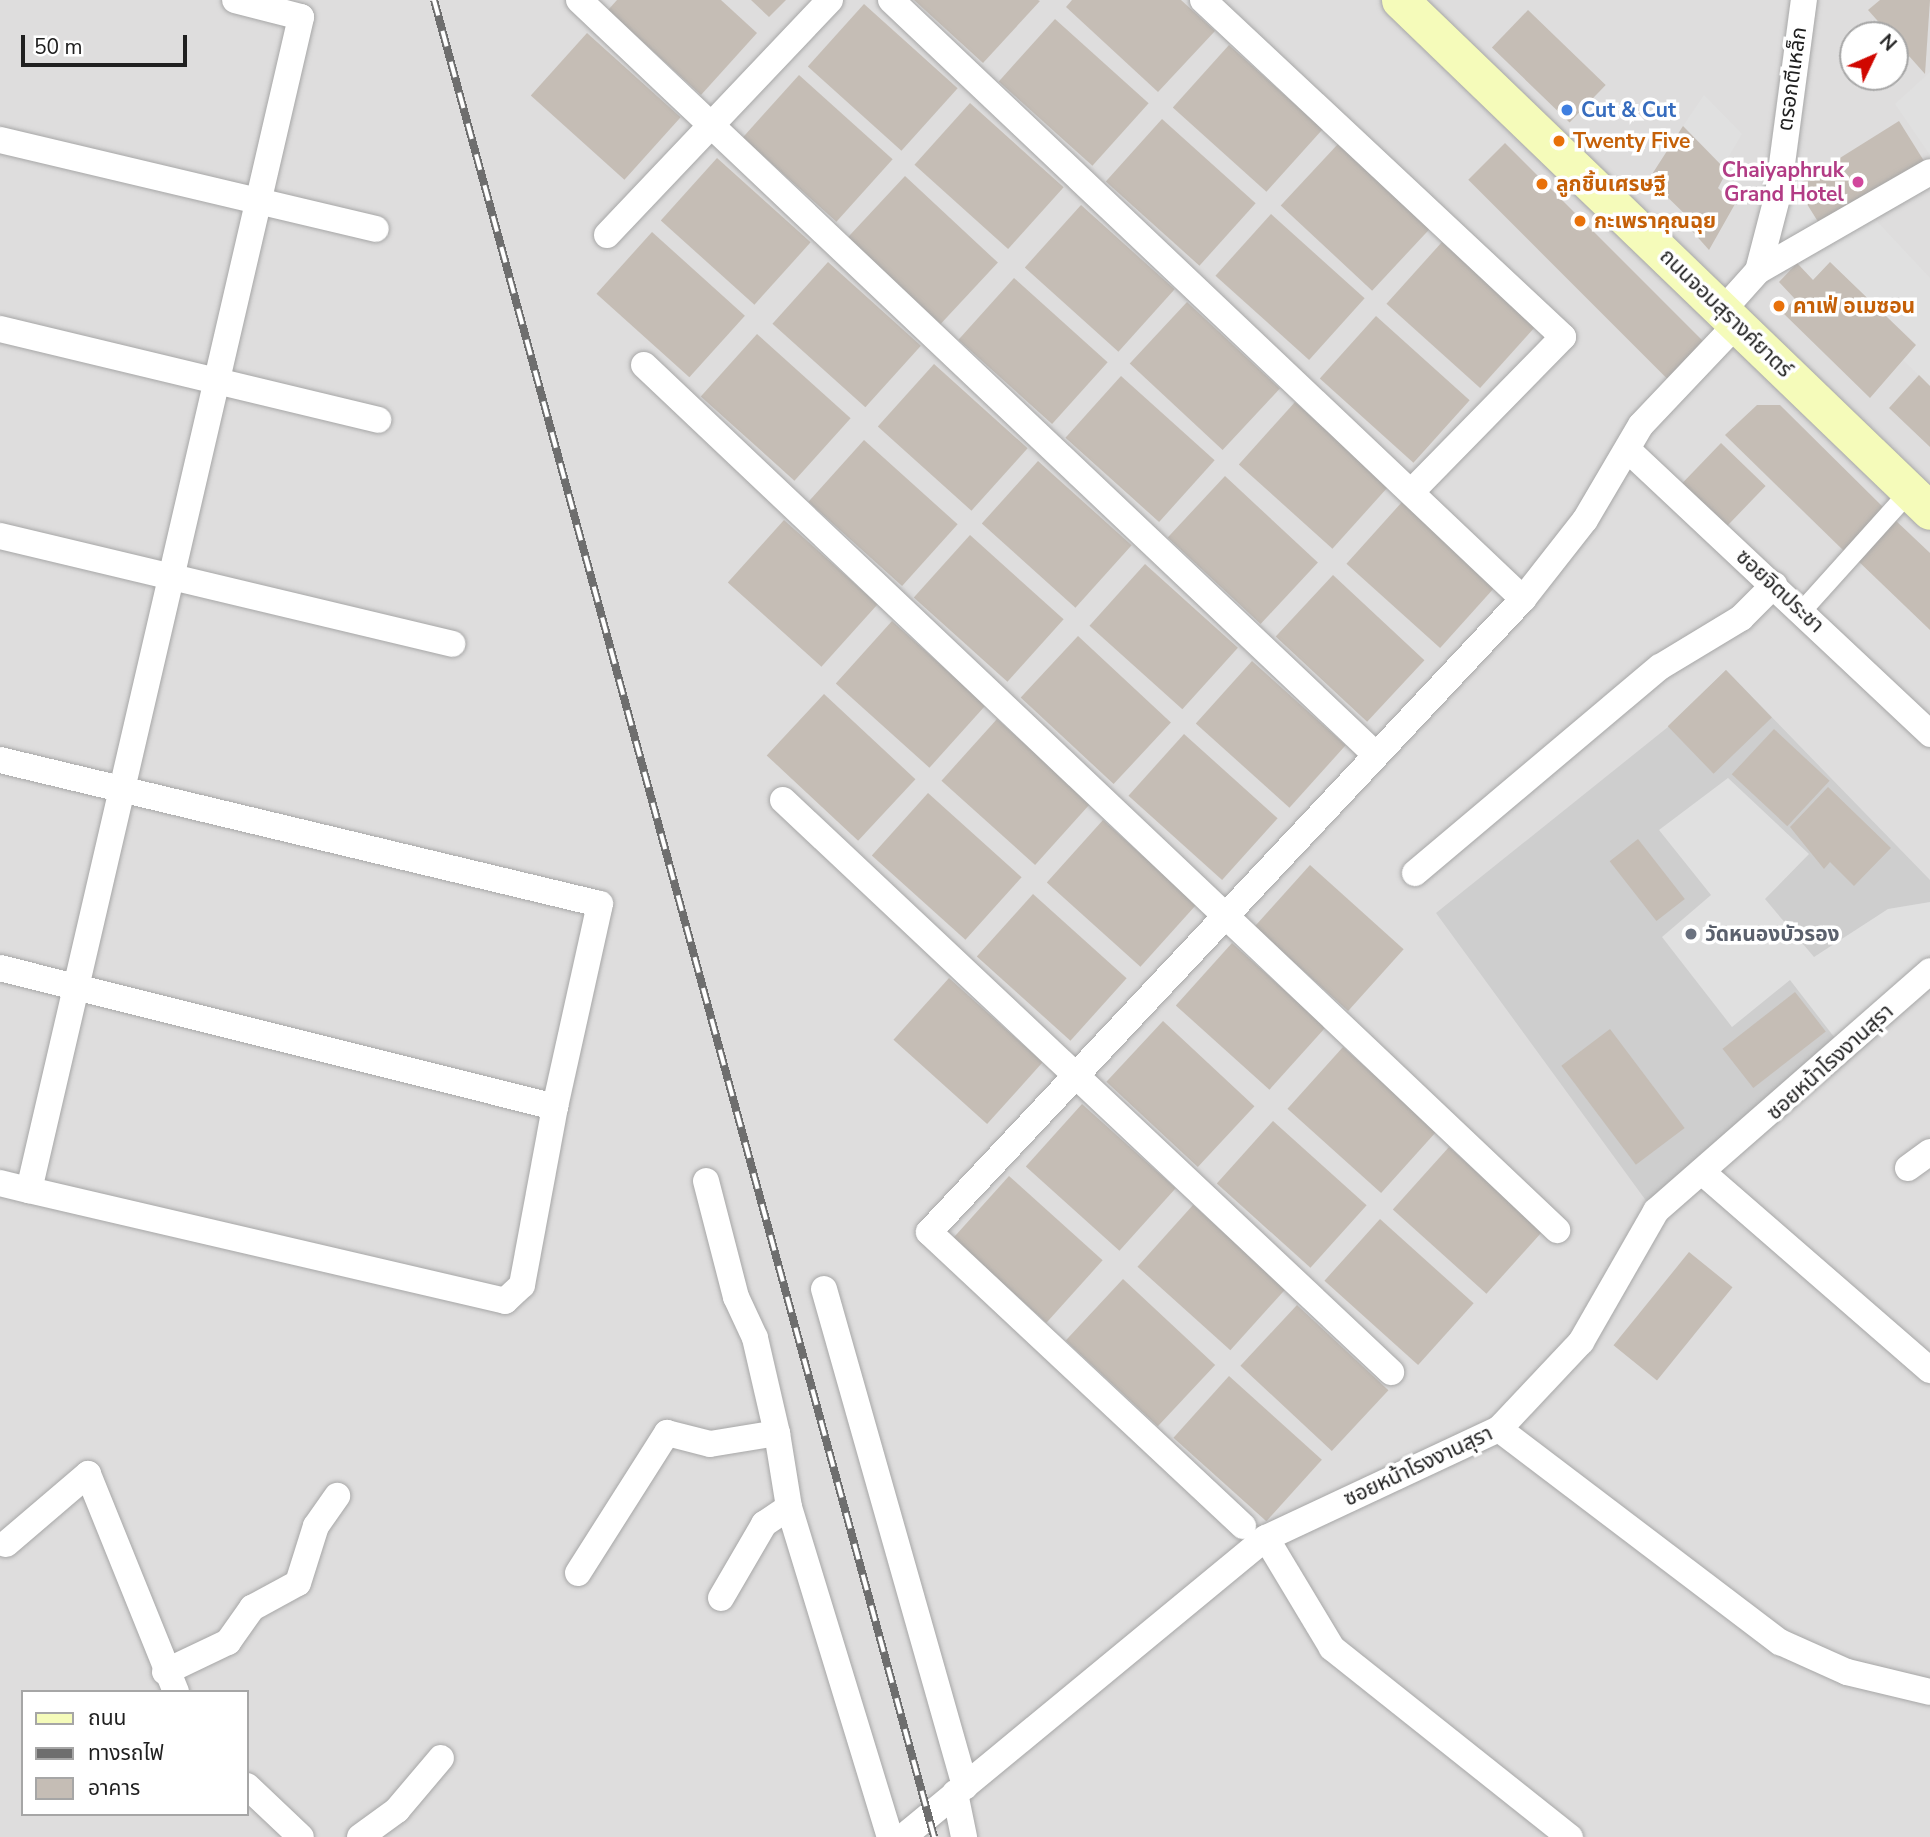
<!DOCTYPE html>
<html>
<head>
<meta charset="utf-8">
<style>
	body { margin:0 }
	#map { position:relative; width:1930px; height:1837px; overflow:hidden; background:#f0ede6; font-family:"Nunito Sans","Noto Sans Thai",sans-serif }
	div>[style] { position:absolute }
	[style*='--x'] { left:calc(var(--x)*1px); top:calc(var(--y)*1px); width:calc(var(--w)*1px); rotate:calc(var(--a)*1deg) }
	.residential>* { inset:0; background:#dedddd }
	.religious>* { inset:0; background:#cecece }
	.parking>* { inset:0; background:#e0e0e0 }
	.building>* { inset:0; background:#c5bdb5; transform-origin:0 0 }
	.roads { filter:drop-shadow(0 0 2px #a7a7a7) drop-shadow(0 0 2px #a7a7a7) }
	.pedestrian>* { height:19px; margin:-9.5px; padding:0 9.5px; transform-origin:9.5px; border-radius:9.5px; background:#fff }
	.minor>* { height:26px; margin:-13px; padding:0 13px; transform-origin:13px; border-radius:13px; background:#fff }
	.secondary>* { height:37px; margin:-18.5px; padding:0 18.5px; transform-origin:18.5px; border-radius:18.5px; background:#f5fbba }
	.rail>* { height:8px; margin-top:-4px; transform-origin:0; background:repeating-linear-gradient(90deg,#fff 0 16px,#6e6e6e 0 32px); box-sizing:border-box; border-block:2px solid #6e6e6e }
	.dots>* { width:19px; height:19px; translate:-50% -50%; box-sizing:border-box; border:4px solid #fff; border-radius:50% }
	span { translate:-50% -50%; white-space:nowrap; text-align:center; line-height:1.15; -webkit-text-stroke:7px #fff; paint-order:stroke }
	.street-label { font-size:21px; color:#202020 }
	.shop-label { font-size:21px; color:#366cbe; font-weight:700 }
	.left { translate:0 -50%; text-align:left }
	.food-label { font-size:21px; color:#c56008; font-weight:700 }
	.hotel-label { font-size:21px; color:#b23c85; font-weight:700 }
	.right { translate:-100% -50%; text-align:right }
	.worship-label { font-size:21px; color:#5b616d; font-weight:700 }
	.legend { position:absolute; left:21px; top:1690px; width:228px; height:126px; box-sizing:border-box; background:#fff; border:2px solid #a6a6a6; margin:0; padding:9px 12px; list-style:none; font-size:21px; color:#202020 }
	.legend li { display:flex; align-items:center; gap:14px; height:35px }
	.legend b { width:35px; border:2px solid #a6a6a6 }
	.north { position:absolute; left:1839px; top:21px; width:70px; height:70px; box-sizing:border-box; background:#fff; border:2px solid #a6a6a6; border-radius:50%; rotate:46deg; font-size:19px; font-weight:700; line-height:28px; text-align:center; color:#202020 }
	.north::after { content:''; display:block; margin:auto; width:24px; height:32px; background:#d00700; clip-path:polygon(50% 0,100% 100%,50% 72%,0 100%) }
	.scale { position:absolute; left:21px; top:35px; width:166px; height:32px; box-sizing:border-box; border:4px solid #202020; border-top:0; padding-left:9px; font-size:21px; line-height:24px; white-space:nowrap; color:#202020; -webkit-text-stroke:5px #fff; paint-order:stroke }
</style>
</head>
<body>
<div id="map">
	<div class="residential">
		<div style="clip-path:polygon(evenodd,0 0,1930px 0,1930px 1837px,0 1837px,0 0,1853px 35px,1895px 35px,1895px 77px,1853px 77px,1853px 35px,0 0,23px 1692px,247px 1692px,247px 1814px,23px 1814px,23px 1692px)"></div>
	</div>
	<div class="religious">
		<div style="clip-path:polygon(1726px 670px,1930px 880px,1930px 955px,1647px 1202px,1436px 913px,1668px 727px)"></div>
	</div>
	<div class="parking">
		<div style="clip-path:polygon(1930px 72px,1930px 155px,1895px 104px)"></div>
		<div style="clip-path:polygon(1704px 95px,1742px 134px,1723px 166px,1683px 126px)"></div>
		<div style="clip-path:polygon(1795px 185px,1822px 227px,1758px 271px,1778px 194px)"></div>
		<div style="clip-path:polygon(1870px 214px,1930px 278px,1930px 386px,1902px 359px,1916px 344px,1830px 263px,1813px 280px,1797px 263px)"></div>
		<div style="clip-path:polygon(1728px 778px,1809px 854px,1765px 899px,1814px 957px,1888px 909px,1930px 902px,1930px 955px,1838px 1042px,1790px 980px,1732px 1027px,1662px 937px,1711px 895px,1659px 830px)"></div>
	</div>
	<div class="building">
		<div style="clip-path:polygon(617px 0,721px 0,757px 33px,701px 95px,608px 10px)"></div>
		<div style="clip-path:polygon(751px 0,786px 0,769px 17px)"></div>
		<div style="clip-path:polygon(914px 0,1038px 0,1040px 1px,983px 63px)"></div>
		<div style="clip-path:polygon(1072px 0,1181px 0,1215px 31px,1158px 92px,1066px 7px)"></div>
		<div style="clip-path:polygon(1880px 0,1930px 0,1925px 74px,1868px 10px)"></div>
		<div style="left:864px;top:4px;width:126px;height:84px;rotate:42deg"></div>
		<div style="left:1528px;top:10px;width:108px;height:52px;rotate:44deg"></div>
		<div style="left:1055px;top:19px;width:126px;height:84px;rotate:42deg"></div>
		<div style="left:587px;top:33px;width:126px;height:84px;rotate:42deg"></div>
		<div style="left:1229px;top:45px;width:126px;height:84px;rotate:42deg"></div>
		<div style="left:799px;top:75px;width:126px;height:84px;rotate:42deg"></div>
		<div style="left:970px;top:103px;width:126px;height:83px;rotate:42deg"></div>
		<div style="left:1162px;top:119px;width:126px;height:84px;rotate:42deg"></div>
		<div style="left:1899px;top:121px;width:49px;height:122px;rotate:58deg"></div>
		<div style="clip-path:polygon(1683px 126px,1727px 171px,1718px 188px,1735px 204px,1709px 250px,1693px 232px,1697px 226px,1649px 179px)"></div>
		<div style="left:1505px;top:143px;width:281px;height:52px;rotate:45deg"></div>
		<div style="left:1338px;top:144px;width:125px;height:84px;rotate:43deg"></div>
		<div style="left:717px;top:158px;width:126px;height:84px;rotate:42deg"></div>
		<div style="left:905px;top:176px;width:127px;height:84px;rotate:43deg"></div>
		<div style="left:1081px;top:205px;width:126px;height:84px;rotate:42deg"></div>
		<div style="left:1271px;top:214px;width:126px;height:83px;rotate:42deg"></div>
		<div style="left:652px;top:232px;width:125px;height:83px;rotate:42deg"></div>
		<div style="left:1442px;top:242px;width:126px;height:83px;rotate:42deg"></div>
		<div style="left:828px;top:262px;width:125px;height:83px;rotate:42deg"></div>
		<div style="clip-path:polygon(1830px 262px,1916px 345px,1870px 398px,1782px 312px,1795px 299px,1779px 282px,1797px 263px,1813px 280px)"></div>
		<div style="left:1014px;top:278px;width:126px;height:83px;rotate:42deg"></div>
		<div style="left:1187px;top:302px;width:127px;height:84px;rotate:43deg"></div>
		<div style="left:1376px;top:316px;width:126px;height:84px;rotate:42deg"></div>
		<div style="left:757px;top:334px;width:126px;height:84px;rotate:42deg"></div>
		<div style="left:934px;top:364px;width:126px;height:84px;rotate:42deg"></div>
		<div style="clip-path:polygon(1919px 375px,1930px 386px,1930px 447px,1889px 408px)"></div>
		<div style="left:1121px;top:376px;width:126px;height:83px;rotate:42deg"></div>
		<div style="left:1295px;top:402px;width:126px;height:84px;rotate:42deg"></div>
		<div style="clip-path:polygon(1757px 405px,1780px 405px,1886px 510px,1845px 552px,1725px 435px)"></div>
		<div style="left:864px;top:440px;width:126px;height:83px;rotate:42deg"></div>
		<div style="left:1721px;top:443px;width:62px;height:61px;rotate:44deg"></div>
		<div style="left:1038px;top:461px;width:126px;height:84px;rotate:42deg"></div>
		<div style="left:1225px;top:476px;width:127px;height:84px;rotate:43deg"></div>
		<div style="left:1402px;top:502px;width:126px;height:83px;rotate:42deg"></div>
		<div style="clip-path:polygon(1893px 518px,1930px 553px,1930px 630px,1855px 558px)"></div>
		<div style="left:784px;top:520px;width:126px;height:84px;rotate:42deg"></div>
		<div style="left:970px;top:535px;width:126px;height:84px;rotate:42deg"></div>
		<div style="left:1145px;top:564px;width:125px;height:83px;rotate:42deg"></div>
		<div style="left:1333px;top:575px;width:125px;height:84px;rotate:43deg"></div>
		<div style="left:892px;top:621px;width:126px;height:84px;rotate:42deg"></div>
		<div style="left:1078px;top:636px;width:127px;height:84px;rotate:43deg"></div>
		<div style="left:1252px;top:661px;width:126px;height:84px;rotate:42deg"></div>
		<div style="left:1726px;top:670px;width:66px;height:81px;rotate:46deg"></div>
		<div style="left:824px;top:694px;width:125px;height:84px;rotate:43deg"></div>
		<div style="left:997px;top:719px;width:126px;height:83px;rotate:42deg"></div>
		<div style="left:1774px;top:729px;width:76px;height:62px;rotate:43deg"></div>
		<div style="left:1184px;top:734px;width:126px;height:83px;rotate:42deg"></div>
		<div style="clip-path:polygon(1828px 787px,1891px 848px,1854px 886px,1830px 862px,1824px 869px,1790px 827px)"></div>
		<div style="left:928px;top:793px;width:126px;height:84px;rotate:42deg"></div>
		<div style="left:1103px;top:820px;width:126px;height:84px;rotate:42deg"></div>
		<div style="left:1638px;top:839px;width:76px;height:36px;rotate:52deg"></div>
		<div style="left:1310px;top:865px;width:126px;height:83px;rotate:42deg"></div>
		<div style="left:1033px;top:894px;width:126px;height:84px;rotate:42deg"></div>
		<div style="left:1232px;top:943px;width:126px;height:84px;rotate:42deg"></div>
		<div style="left:949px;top:978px;width:126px;height:83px;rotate:42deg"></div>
		<div style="left:1795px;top:992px;width:50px;height:92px;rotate:52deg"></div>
		<div style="left:1163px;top:1021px;width:125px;height:83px;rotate:43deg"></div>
		<div style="left:1610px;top:1029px;width:124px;height:61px;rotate:53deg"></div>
		<div style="left:1343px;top:1047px;width:126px;height:83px;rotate:42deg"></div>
		<div style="left:1082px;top:1104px;width:126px;height:84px;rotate:42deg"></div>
		<div style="left:1273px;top:1121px;width:126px;height:84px;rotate:42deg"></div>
		<div style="left:1449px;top:1147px;width:126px;height:84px;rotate:42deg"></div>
		<div style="left:1009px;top:1176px;width:126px;height:84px;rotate:42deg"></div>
		<div style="left:1193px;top:1205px;width:125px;height:83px;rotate:42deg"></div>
		<div style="left:1380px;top:1219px;width:126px;height:83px;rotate:42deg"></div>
		<div style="left:1689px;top:1252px;width:56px;height:120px;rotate:39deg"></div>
		<div style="left:1123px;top:1279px;width:126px;height:84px;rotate:43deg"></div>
		<div style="left:1297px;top:1305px;width:125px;height:83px;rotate:43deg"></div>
		<div style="left:1229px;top:1376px;width:125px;height:83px;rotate:42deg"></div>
	</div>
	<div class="roads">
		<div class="pedestrian">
			<div style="--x:1801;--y:611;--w:161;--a:-48"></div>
		</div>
		<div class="minor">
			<div style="--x:579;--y:0;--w:1096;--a:43.45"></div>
			<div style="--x:891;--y:0;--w:871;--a:43.46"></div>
			<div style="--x:1203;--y:0;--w:493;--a:43.1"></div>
			<div style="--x:1563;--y:337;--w:216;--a:134.4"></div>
			<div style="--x:0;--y:140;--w:386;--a:13.3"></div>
			<div style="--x:607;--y:235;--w:324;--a:-46.5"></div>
			<div style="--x:1758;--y:271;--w:198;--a:-29.9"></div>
			<div style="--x:1723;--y:310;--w:52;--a:-48.1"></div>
			<div style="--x:1758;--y:271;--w:80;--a:-75.4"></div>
			<div style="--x:1778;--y:194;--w:196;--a:-82.4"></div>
			<div style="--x:0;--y:329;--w:389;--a:13.5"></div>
			<div style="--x:644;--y:365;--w:1258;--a:43.45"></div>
			<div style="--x:1628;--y:450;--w:415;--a:43.2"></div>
			<div style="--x:0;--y:536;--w:465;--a:13.4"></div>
			<div style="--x:0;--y:760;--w:617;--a:13.5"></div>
			<div style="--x:600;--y:904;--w:208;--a:102.5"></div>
			<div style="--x:555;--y:1107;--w:572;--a:-165.94"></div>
			<div style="--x:783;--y:800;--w:835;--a:43.25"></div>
			<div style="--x:1415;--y:873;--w:320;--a:-40.1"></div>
			<div style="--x:1660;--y:667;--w:95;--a:-31.2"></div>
			<div style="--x:1741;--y:618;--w:47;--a:-45"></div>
			<div style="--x:1908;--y:1168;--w:27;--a:-36"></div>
			<div style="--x:1702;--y:1172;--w:302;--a:41"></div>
			<div style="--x:706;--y:1181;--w:120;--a:75.5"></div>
			<div style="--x:736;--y:1297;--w:45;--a:65.1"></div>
			<div style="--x:755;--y:1338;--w:98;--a:77"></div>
			<div style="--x:0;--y:1183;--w:30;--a:14"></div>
			<div style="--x:29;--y:1190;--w:1204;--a:-76.94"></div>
			<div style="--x:301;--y:17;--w:68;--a:-165.6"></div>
			<div style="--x:29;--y:1190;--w:489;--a:13.1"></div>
			<div style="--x:505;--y:1301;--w:23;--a:-43"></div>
			<div style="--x:522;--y:1285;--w:181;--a:-79.5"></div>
			<div style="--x:824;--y:1289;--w:517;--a:74.16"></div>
			<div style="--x:1499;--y:1429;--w:353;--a:37.2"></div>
			<div style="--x:1780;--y:1642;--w:73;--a:24.1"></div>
			<div style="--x:1847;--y:1672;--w:85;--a:13.5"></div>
			<div style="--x:1243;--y:1526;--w:430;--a:-136.9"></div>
			<div style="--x:929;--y:1232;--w:868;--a:-46.82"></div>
			<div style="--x:1523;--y:599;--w:100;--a:-51.9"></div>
			<div style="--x:1585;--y:520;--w:110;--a:-59.5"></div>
			<div style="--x:1641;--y:425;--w:139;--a:-46.5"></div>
			<div style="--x:1266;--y:1538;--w:128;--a:59"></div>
			<div style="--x:1332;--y:1648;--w:304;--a:38.5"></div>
			<div style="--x:6;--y:1544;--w:108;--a:-40.5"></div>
			<div style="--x:88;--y:1474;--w:235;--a:68"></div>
			<div style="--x:578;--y:1573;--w:166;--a:-57.6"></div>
			<div style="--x:667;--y:1433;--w:44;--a:14.3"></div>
			<div style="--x:710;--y:1444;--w:68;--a:-9.3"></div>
			<div style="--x:777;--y:1433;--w:75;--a:80.8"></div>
			<div style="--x:721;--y:1598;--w:86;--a:-59.8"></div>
			<div style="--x:764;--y:1524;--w:30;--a:-34"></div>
			<div style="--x:789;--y:1507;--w:345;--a:73"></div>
			<div style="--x:165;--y:1672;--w:70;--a:-25.5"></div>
			<div style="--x:228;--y:1642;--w:42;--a:-54.8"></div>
			<div style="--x:252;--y:1608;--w:52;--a:-28.5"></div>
			<div style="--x:298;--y:1583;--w:60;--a:-72.5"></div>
			<div style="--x:316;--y:1526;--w:37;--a:-55"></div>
			<div style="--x:247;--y:1786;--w:74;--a:43.4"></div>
			<div style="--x:955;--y:1793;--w:45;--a:78.4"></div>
			<div style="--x:360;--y:1837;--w:46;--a:-36.1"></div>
			<div style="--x:397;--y:1810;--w:68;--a:-49.8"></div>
			<div style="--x:903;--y:1837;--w:470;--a:-39.5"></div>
			<div style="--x:1266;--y:1538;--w:257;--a:-25.1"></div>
			<div style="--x:1499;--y:1429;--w:120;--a:-46.7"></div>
			<div style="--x:1581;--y:1342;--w:151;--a:-60.2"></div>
			<div style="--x:1656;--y:1211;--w:364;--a:-41.2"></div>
		</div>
		<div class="secondary">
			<div style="--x:1400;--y:0;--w:736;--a:43.95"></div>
		</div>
	</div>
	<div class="rail">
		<div style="--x:434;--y:0;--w:1904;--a:74.77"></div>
	</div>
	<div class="dots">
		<div style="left:1567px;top:110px;background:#3f7fe0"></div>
		<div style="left:1559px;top:141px;background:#e8710a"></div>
		<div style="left:1858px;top:182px;background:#d1479c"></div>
		<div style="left:1542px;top:184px;background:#e8710a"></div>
		<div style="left:1580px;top:221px;background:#e8710a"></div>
		<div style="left:1779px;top:306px;background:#e8710a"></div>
		<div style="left:1691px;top:934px;background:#6b7280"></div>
	</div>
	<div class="street-label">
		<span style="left:1792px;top:79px;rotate:-82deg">ตรอกตีเหล็ก</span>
		<span style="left:1726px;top:313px;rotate:44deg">ถนนจอมสุรางค์ยาตร์</span>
		<span style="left:1780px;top:591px;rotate:43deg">ซอยจิตประชา</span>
		<span style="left:1830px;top:1062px;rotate:-42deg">ซอยหน้าโรงงานสุรา</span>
		<span style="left:1418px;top:1466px;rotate:-25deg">ซอยหน้าโรงงานสุรา</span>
	</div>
	<div class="shop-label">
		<span class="left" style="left:1581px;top:110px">Cut &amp; Cut</span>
	</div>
	<div class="food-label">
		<span class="left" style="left:1573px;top:141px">Twenty Five</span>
		<span class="left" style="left:1556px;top:184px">ลูกชิ้นเศรษฐี</span>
		<span class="left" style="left:1594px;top:221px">กะเพราคุณฉุย</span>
		<span class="left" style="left:1793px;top:306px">คาเฟ่ อเมซอน</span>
	</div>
	<div class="hotel-label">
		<span class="right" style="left:1844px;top:182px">Chaiyaphruk<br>Grand Hotel</span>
	</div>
	<div class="worship-label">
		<span class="left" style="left:1705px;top:934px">วัดหนองบัวรอง</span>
	</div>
	<ul class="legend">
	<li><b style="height:9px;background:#f5fbba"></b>ถนน</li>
	<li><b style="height:9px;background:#6e6e6e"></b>ทางรถไฟ</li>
	<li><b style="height:19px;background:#c5bdb5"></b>อาคาร</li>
	</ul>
	<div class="north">N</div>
	<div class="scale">50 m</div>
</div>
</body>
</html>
